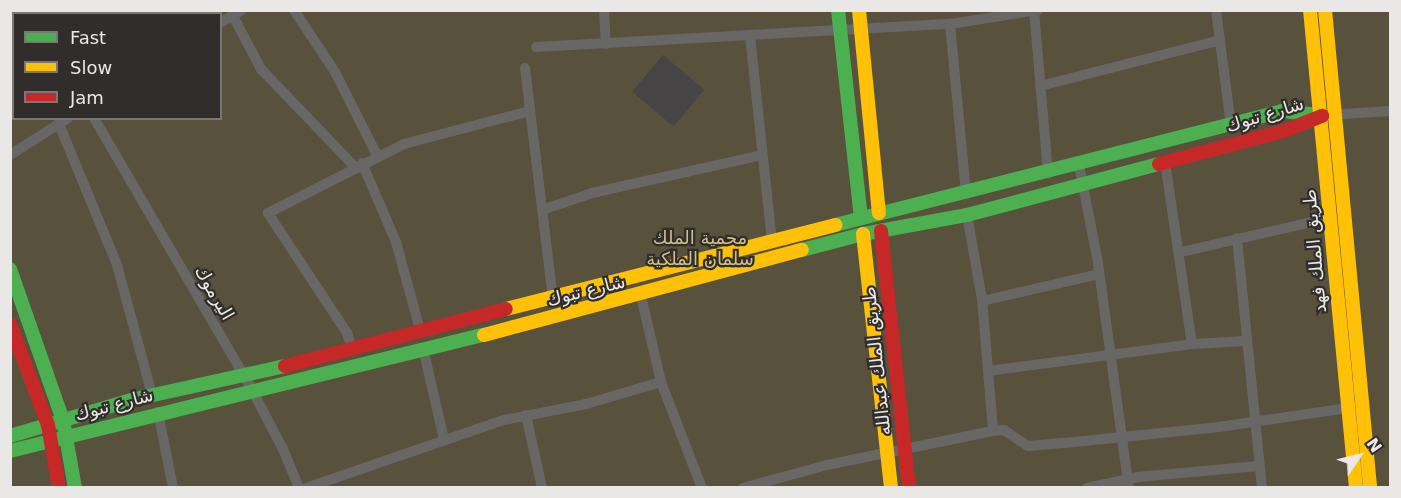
<!DOCTYPE html>
<html>
<head>
<meta charset="utf-8">
<style>
	body { margin:0 }
	#map { position:relative; width:1401px; height:498px; overflow:hidden; background:#2f2d2c; font-family:"DejaVu Sans",Cairo,sans-serif }
	div>[style] { position:absolute }
	[style*='--x'] { left:calc(var(--x)*1px); top:calc(var(--y)*1px); width:calc(var(--w)*1px); rotate:calc(var(--a)*1deg) }
	.green>* { inset:0; background:#58513c }
	.building>* { inset:0; background:#464444; transform-origin:0 0 }
	.street>* { height:10px; margin:-5px; padding:0 5px; transform-origin:5px; border-radius:5px; background:#686766 }
	.fast>* { height:14px; margin:-7px; padding:0 7px; transform-origin:7px; border-radius:7px; background:#4caf50 }
	.slow>* { height:14px; margin:-7px; padding:0 7px; transform-origin:7px; border-radius:7px; background:#ffc107 }
	.jam>* { height:14px; margin:-7px; padding:0 7px; transform-origin:7px; border-radius:7px; background:#c62828 }
	span { translate:-50% -50%; white-space:nowrap; text-align:center; line-height:1.15; -webkit-text-stroke:4.5px #302d2b; paint-order:stroke }
	.street-label { font-size:18px; color:#eae8e7 }
	.park-label { font-size:18px; color:#cdbf89 }
	.frame { position:absolute; inset:0; border:12px solid #eae8e7; pointer-events:none }
	.legend { position:absolute; left:12px; top:12px; width:210px; height:108px; box-sizing:border-box; background:#302d2b; border:2px solid #7a7876; margin:0; padding:8px 10px; list-style:none; font-size:18px; color:#eae8e7 }
	.legend li { display:flex; align-items:center; gap:12px; height:30px }
	.legend b { width:30px; border:2px solid #7a7876 }
	.north { position:absolute; left:1329px; top:426px; width:60px; height:60px; -webkit-text-stroke:4px #302d2b; paint-order:stroke; rotate:55deg; font-size:16px; font-weight:700; line-height:24px; text-align:center; color:#eae8e7 }
	.north::after { content:''; display:block; margin:auto; width:21px; height:27px; background:#eae8e7; clip-path:polygon(50% 0,100% 100%,50% 72%,0 100%) }
</style>
</head>
<body>
<div id="map">
	<div class="green">
		<div style="clip-path:polygon(evenodd,11px 11px,1390px 11px,1390px 487px,11px 487px,11px 11px,14px 14px,220px 14px,220px 118px,14px 118px,14px 14px)"></div>
	</div>
	<div class="building">
		<div style="left:663px;top:55px;width:54px;height:48px;rotate:40deg"></div>
	</div>
	<div class="street">
		<div style="--x:51;--y:10;--w:4;--a:76"></div>
		<div style="--x:159;--y:10;--w:4;--a:90"></div>
		<div style="--x:294;--y:10;--w:74;--a:56.5"></div>
		<div style="--x:335;--y:72;--w:93;--a:63.2"></div>
		<div style="--x:604;--y:10;--w:34;--a:87"></div>
		<div style="--x:1034;--y:10;--w:164;--a:85.1"></div>
		<div style="--x:1216;--y:10;--w:116;--a:82.6"></div>
		<div style="--x:233;--y:16;--w:60;--a:62.2"></div>
		<div style="--x:261;--y:69;--w:136;--a:46.2"></div>
		<div style="--x:220;--y:23;--w:26;--a:-31"></div>
		<div style="--x:950;--y:24;--w:171;--a:84.6"></div>
		<div style="--x:750;--y:36;--w:206;--a:83.9"></div>
		<div style="--x:536;--y:47;--w:415;--a:-3.2"></div>
		<div style="--x:950;--y:24;--w:89;--a:-9"></div>
		<div style="--x:525;--y:68;--w:232;--a:83.1"></div>
		<div style="--x:1040;--y:86;--w:186;--a:-14.3"></div>
		<div style="--x:1328;--y:115;--w:62;--a:-3.7"></div>
		<div style="--x:94;--y:118;--w:315;--a:59.8"></div>
		<div style="--x:252;--y:390;--w:67;--a:62.3"></div>
		<div style="--x:283;--y:449;--w:42;--a:67.7"></div>
		<div style="--x:59;--y:124;--w:152;--a:67.6"></div>
		<div style="--x:117;--y:265;--w:135;--a:74.9"></div>
		<div style="--x:10;--y:155;--w:69;--a:-32.5"></div>
		<div style="--x:1165;--y:162;--w:184;--a:81.6"></div>
		<div style="--x:362;--y:163;--w:86;--a:66.7"></div>
		<div style="--x:396;--y:242;--w:91;--a:74.7"></div>
		<div style="--x:1079;--y:165;--w:100;--a:79"></div>
		<div style="--x:1098;--y:263;--w:227;--a:82.2"></div>
		<div style="--x:542;--y:210;--w:53;--a:-18.8"></div>
		<div style="--x:592;--y:193;--w:174;--a:-12.6"></div>
		<div style="--x:967;--y:215;--w:85;--a:79.9"></div>
		<div style="--x:982;--y:299;--w:132;--a:85.2"></div>
		<div style="--x:1237;--y:238;--w:251;--a:84.3"></div>
		<div style="--x:1181;--y:252;--w:153;--a:-12.9"></div>
		<div style="--x:641;--y:296;--w:88;--a:76.9"></div>
		<div style="--x:661;--y:382;--w:114;--a:68.9"></div>
		<div style="--x:982;--y:301;--w:120;--a:-13"></div>
		<div style="--x:423;--y:348;--w:94;--a:77.1"></div>
		<div style="--x:352;--y:349;--w:17;--a:-107"></div>
		<div style="--x:347;--y:333;--w:144;--a:-123.4"></div>
		<div style="--x:268;--y:213;--w:153;--a:-26.9"></div>
		<div style="--x:404;--y:144;--w:130;--a:-14.7"></div>
		<div style="--x:988;--y:371;--w:206;--a:-7.5"></div>
		<div style="--x:1192;--y:344;--w:54;--a:-3.2"></div>
		<div style="--x:158;--y:412;--w:77;--a:78.8"></div>
		<div style="--x:526;--y:415;--w:75;--a:77.6"></div>
		<div style="--x:306;--y:488;--w:209;--a:-19"></div>
		<div style="--x:504;--y:420;--w:84;--a:-11"></div>
		<div style="--x:586;--y:404;--w:78;--a:-16.3"></div>
		<div style="--x:743;--y:488;--w:87;--a:-15.3"></div>
		<div style="--x:827;--y:465;--w:169;--a:-11.6"></div>
		<div style="--x:993;--y:431;--w:11;--a:-5"></div>
		<div style="--x:1004;--y:430;--w:29;--a:34"></div>
		<div style="--x:1028;--y:446;--w:37;--a:-5"></div>
		<div style="--x:1065;--y:443;--w:155;--a:-5.9"></div>
		<div style="--x:1219;--y:427;--w:130;--a:-8.4"></div>
		<div style="--x:1087;--y:488;--w:52;--a:-12.2"></div>
		<div style="--x:1138;--y:477;--w:121;--a:-5.2"></div>
	</div>
	<div class="fast">
		<div style="--x:838;--y:10;--w:209;--a:83.7"></div>
		<div style="--x:835;--y:225;--w:461;--a:-14.3"></div>
		<div style="--x:1282;--y:111;--w:37;--a:6"></div>
		<div style="--x:802;--y:250;--w:63;--a:-14.7"></div>
		<div style="--x:863;--y:234;--w:106;--a:-10.4"></div>
		<div style="--x:967;--y:215;--w:199;--a:-14.9"></div>
		<div style="--x:10;--y:269;--w:160;--a:70.7"></div>
		<div style="--x:63;--y:420;--w:69;--a:80"></div>
		<div style="--x:10;--y:436;--w:130;--a:-16.5"></div>
		<div style="--x:135;--y:399;--w:154;--a:-12.4"></div>
		<div style="--x:10;--y:451;--w:488;--a:-13.8"></div>
	</div>
	<div class="slow">
		<div style="--x:859;--y:10;--w:204;--a:84.4"></div>
		<div style="--x:1310;--y:10;--w:480;--a:84.5"></div>
		<div style="--x:1325;--y:10;--w:480;--a:84.6"></div>
		<div style="--x:863;--y:234;--w:256;--a:83.7"></div>
		<div style="--x:506;--y:309;--w:340;--a:-14.3"></div>
		<div style="--x:484;--y:335;--w:329;--a:-15"></div>
	</div>
	<div class="jam">
		<div style="--x:1159;--y:164;--w:132;--a:-14.9"></div>
		<div style="--x:1287;--y:130;--w:38;--a:-22"></div>
		<div style="--x:881;--y:231;--w:259;--a:83.8"></div>
		<div style="--x:10;--y:324;--w:108;--a:69.4"></div>
		<div style="--x:48;--y:425;--w:64;--a:80.1"></div>
		<div style="--x:285;--y:366;--w:228;--a:-14.5"></div>
	</div>
	<div class="street-label">
		<span style="left:1265px;top:115px;rotate:-17deg">شارع تبوك</span>
		<span style="left:1315px;top:251px;rotate:-95deg">طريق الملك فهد</span>
		<span style="left:586px;top:291px;rotate:-14deg">شارع تبوك</span>
		<span style="left:214px;top:293px;rotate:60deg">اليرموك</span>
		<span style="left:877px;top:361px;rotate:-96deg">طريق الملك عبدالله</span>
		<span style="left:114px;top:405px;rotate:-15deg">شارع تبوك</span>
	</div>
	<div class="park-label">
		<span style="left:700px;top:249px">محمية الملك<br>سلمان الملكية</span>
	</div>
	<div class="frame"></div>
	<ul class="legend">
	<li><b style="height:8px;background:#4caf50"></b>Fast</li>
	<li><b style="height:8px;background:#ffc107"></b>Slow</li>
	<li><b style="height:8px;background:#c62828"></b>Jam</li>
	</ul>
	<div class="north">N</div>
</div>
</body>
</html>
